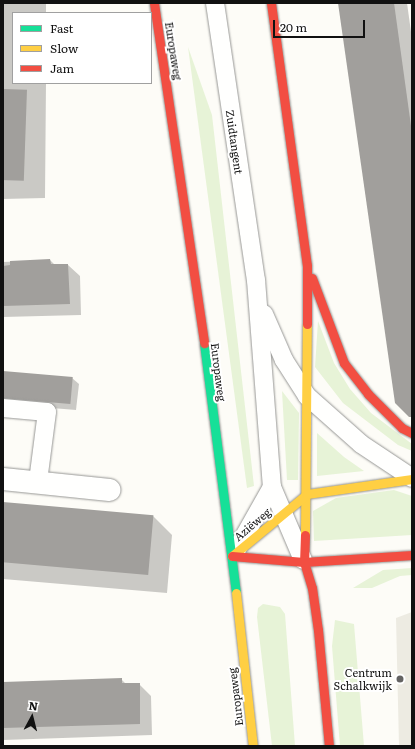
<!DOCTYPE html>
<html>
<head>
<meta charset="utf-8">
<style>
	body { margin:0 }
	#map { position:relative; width:415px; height:749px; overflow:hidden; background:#fdfcf7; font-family:Literata,serif }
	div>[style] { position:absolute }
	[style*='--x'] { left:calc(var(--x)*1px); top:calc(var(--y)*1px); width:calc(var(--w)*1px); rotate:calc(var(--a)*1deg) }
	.green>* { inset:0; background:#e7f3d7 }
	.plaza>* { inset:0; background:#edebe2 }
	.shadow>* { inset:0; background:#0003 }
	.building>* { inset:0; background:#a19f9c; transform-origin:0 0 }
	.roads { filter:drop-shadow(0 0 1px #979795) drop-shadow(0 0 1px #979795) }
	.lane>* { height:18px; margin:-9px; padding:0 9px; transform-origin:9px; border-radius:9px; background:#fffffe }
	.street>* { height:22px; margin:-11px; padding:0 11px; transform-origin:11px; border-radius:11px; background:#fffffe }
	.fast>* { height:9px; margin:-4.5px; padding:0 4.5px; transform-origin:4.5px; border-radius:4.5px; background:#16e098 }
	.slow>* { height:9px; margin:-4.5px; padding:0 4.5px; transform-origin:4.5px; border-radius:4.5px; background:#ffcf43 }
	.jam>* { height:9px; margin:-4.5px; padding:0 4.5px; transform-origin:4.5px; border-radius:4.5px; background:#f24e42 }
	.dots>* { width:11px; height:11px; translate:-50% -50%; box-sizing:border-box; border:2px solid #fff; border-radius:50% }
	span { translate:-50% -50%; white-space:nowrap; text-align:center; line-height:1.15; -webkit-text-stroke:4px #fff; paint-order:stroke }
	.street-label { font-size:11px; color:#111 }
	.poi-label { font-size:11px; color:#111 }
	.right { translate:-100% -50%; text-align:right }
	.frame { position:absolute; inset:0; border:4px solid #111; pointer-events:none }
	.legend { position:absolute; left:12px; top:12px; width:140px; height:72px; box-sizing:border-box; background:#fff; border:1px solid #a0a0a0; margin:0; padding:5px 7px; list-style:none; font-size:12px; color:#111 }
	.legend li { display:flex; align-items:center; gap:8px; height:20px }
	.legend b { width:20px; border:1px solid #a0a0a0 }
	.north { position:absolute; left:12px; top:697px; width:40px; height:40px; -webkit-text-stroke:3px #fff; paint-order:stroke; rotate:7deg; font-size:11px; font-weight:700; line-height:16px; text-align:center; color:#111 }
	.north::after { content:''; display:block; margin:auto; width:14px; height:18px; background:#111; clip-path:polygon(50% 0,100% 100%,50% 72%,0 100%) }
	.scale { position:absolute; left:273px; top:20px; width:92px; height:18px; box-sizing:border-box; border:2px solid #111; border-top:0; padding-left:5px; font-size:12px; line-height:14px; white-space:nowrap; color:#111; -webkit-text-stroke:3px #fff; paint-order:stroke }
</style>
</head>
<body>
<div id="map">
	<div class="green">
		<div style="clip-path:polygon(188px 47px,212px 115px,254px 486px,247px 488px)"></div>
		<div style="clip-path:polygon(318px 321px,334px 363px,350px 389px,371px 413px,412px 444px,412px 451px,398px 445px,343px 403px,315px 367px)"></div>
		<div style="clip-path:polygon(282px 391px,299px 413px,298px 480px,287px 480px)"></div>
		<div style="clip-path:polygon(317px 433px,344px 457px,364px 471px,317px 476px)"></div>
		<div style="clip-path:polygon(394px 490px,412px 496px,412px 535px,314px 541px,313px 511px,336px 498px)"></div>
		<div style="clip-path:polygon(412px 568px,412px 575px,400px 576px,372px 588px,353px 588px,383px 570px)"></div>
		<div style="clip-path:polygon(263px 604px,280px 607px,285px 614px,295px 746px,272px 746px,257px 617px,258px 608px)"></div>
		<div style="clip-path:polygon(335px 620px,354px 624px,364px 746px,340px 746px,332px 646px)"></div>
	</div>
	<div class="plaza">
		<div style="clip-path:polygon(412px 612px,412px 746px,399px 746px,396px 618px)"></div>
	</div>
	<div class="shadow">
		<div style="clip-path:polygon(3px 3px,46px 3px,46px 13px,13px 13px,13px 83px,46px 83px,45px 198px,3px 199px)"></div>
		<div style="clip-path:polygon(339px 3px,407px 3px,412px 39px,412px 390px)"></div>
		<div style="clip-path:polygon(50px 260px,55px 265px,68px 265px,80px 276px,81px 315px,3px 317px,3px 262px)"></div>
		<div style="clip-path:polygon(3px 372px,72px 378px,79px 384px,76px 410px,3px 404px)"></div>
		<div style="clip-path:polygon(3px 503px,153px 516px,172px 535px,167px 593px,3px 579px)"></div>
		<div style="clip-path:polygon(121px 679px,126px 684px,139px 684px,151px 696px,152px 735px,3px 740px,3px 683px)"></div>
	</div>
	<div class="building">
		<div style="clip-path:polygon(338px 3px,394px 3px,412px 133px,412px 417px,409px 417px,395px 403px)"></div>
		<div style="left:3px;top:89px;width:24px;height:91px;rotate:2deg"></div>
		<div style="clip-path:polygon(50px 259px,51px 264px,68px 264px,70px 304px,3px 306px,3px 266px,10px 265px,10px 261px)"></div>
		<div style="left:3px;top:371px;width:70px;height:27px;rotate:5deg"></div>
		<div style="left:3px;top:502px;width:151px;height:60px;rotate:5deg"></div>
		<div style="clip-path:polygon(122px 678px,122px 683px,140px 683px,140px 724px,3px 728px,3px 682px)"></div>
	</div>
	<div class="roads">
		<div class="lane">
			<div style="--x:215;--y:3;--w:280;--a:81.6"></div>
			<div style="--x:256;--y:280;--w:208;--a:85.6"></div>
			<div style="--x:272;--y:487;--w:79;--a:67"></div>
			<div style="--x:264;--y:314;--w:50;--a:66.5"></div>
			<div style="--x:284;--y:360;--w:43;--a:57.4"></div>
			<div style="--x:307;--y:396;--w:72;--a:41.6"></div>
			<div style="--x:361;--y:444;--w:61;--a:33.7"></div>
			<div style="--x:3;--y:408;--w:44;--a:5.2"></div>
			<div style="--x:47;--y:412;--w:70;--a:97.4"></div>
			<div style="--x:237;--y:549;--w:71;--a:-60.6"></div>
		</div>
		<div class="street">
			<div style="--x:3;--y:479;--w:107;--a:5.9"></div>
		</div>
		<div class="fast">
			<div style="--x:204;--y:343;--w:252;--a:82.7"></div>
		</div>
		<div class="slow">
			<div style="--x:305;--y:535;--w:211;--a:-89.5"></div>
			<div style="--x:232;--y:556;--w:97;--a:-39.6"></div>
			<div style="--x:307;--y:494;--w:106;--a:-8.1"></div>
			<div style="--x:236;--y:593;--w:154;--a:83.7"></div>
		</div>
		<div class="jam">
			<div style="--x:154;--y:3;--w:344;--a:81.6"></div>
			<div style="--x:271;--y:3;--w:265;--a:82.2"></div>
			<div style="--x:307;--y:266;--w:58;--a:90"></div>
			<div style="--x:312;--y:278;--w:91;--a:69.4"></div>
			<div style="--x:344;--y:363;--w:39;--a:52"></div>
			<div style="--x:368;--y:394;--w:48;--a:45"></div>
			<div style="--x:402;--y:428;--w:11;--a:27"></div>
			<div style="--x:305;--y:535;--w:27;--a:92"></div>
			<div style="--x:304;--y:562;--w:27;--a:73"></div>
			<div style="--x:312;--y:588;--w:42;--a:81.9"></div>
			<div style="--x:318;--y:630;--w:117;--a:84.6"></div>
			<div style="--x:232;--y:556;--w:72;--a:4.8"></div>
			<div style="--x:304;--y:562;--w:108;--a:-3.7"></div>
		</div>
	</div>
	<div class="dots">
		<div style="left:400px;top:679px;background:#646362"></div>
	</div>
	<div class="street-label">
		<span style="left:174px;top:51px;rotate:81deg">Europaweg</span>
		<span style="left:235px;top:142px;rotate:82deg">Zuidtangent</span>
		<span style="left:219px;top:372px;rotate:83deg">Europaweg</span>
		<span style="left:252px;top:524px;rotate:-40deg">Aziëweg</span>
		<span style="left:235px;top:697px;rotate:-97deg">Europaweg</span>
	</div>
	<div class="poi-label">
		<span class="right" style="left:392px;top:679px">Centrum<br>Schalkwijk</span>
	</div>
	<div class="frame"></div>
	<ul class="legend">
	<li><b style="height:5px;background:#16e098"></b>Fast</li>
	<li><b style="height:5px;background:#ffcf43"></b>Slow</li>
	<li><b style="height:5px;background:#f24e42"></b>Jam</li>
	</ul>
	<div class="north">N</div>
	<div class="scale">20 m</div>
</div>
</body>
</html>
